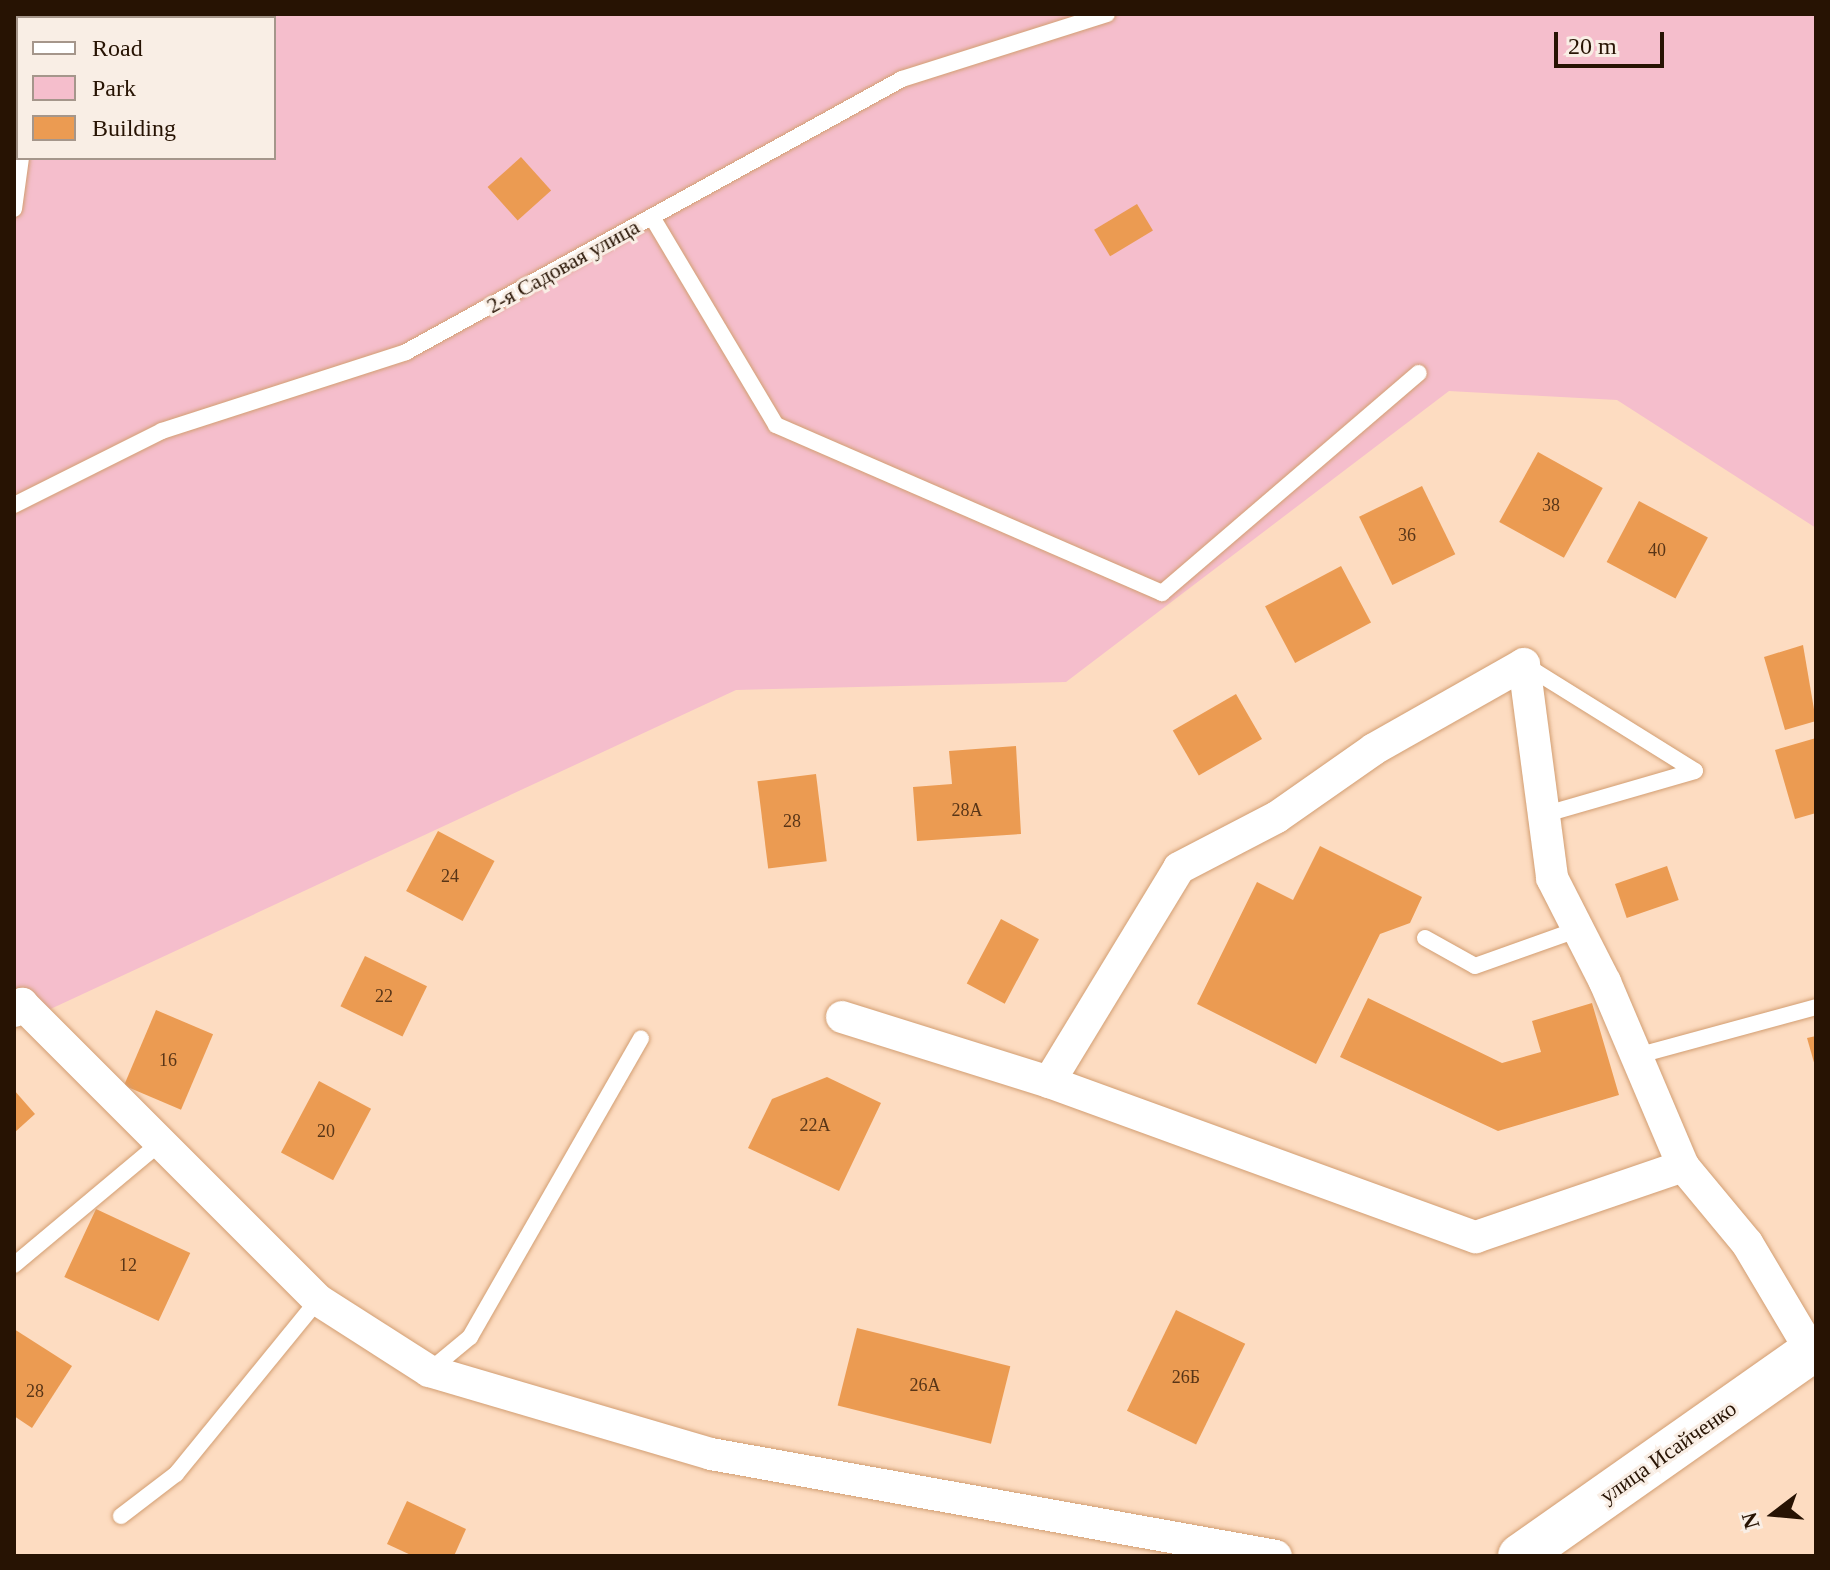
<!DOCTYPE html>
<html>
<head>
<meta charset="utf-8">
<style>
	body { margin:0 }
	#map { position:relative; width:1830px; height:1570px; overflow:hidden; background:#fddcc1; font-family:Georgia,serif }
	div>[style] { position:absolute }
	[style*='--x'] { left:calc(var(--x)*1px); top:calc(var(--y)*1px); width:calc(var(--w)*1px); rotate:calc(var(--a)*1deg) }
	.green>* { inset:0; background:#f5becc }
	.building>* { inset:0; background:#eb9b52; transform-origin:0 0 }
	.roads { filter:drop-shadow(0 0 2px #d29e72) drop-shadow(0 0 2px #d29e72) }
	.lane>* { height:16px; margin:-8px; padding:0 8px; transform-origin:8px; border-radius:8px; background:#fff }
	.street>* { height:32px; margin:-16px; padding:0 16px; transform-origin:16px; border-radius:16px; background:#fff }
	.secondary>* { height:44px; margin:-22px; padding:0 22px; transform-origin:22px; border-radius:22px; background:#fff }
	span { translate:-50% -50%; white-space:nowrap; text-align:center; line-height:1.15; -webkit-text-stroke:6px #f9eee5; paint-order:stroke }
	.number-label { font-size:18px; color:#583517 }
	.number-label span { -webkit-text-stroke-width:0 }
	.street-label { font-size:22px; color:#271303 }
	.frame { position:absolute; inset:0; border:16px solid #271303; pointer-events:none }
	.legend { position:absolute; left:16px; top:16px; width:260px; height:144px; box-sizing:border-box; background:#f9eee5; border:2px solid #a5968b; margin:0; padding:10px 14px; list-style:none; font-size:24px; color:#271303 }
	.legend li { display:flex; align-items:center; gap:16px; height:40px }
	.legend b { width:40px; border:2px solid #a5968b }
	.north { position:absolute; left:1734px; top:1474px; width:80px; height:80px; -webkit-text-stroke:6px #f9eee5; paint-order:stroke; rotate:254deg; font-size:22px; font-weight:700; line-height:32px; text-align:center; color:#271303 }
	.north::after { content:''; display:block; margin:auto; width:28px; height:36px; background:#271303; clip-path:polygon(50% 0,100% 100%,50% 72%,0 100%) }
	.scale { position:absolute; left:1554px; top:32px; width:110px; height:36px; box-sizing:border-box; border:4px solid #271303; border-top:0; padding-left:10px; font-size:24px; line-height:28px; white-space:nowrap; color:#271303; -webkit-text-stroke:6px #f9eee5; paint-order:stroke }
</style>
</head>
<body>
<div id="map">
	<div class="green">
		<div style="clip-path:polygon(evenodd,14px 14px,1816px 14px,1816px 528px,1617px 400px,1449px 391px,1066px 682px,736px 690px,14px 1026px,14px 14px,18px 18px,274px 18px,274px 158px,18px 158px,18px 18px)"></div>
	</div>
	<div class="building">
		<div style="left:521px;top:157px;width:45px;height:45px;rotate:48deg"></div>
		<div style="left:1137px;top:204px;width:31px;height:50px;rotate:59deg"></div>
		<div style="left:1538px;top:452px;width:74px;height:80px;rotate:29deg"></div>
		<div style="left:1422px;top:486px;width:76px;height:70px;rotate:64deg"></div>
		<div style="left:1639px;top:501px;width:78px;height:69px;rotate:28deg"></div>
		<div style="left:1341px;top:566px;width:64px;height:86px;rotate:62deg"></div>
		<div style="clip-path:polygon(1803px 645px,1816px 721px,1785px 730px,1764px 657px)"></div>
		<div style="left:1236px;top:694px;width:52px;height:73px;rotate:60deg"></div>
		<div style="clip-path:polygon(1816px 738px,1816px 813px,1795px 819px,1775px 750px)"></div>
		<div style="clip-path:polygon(1016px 746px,1021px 834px,917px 841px,913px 787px,952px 784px,949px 751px)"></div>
		<div style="left:816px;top:774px;width:88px;height:59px;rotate:83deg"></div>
		<div style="left:438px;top:831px;width:64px;height:68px;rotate:28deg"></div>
		<div style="clip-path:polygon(1320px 846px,1422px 897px,1410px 923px,1380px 934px,1316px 1064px,1197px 1004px,1257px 882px,1293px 900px)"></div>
		<div style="left:1667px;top:866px;width:36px;height:55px;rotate:71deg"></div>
		<div style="left:1001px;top:919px;width:43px;height:73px;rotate:28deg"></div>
		<div style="left:365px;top:956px;width:69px;height:56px;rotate:26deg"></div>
		<div style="clip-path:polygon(1368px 998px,1502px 1063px,1541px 1052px,1532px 1021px,1592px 1003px,1619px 1095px,1498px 1131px,1340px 1057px)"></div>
		<div style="left:156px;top:1010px;width:62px;height:82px;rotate:23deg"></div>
		<div style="clip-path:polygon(1816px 1036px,1816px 1066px,1815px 1066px,1807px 1038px)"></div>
		<div style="clip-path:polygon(827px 1077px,881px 1103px,839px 1191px,748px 1148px,772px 1099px)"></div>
		<div style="left:319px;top:1081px;width:59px;height:81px;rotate:28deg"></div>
		<div style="clip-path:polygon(14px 1090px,35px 1114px,14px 1133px)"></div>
		<div style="left:96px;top:1209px;width:104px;height:75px;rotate:25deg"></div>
		<div style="left:1176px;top:1310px;width:77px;height:112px;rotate:26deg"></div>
		<div style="left:857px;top:1328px;width:158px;height:80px;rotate:14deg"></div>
		<div style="clip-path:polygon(14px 1329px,72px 1366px,32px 1428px,14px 1416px)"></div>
		<div style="clip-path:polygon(407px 1501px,466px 1529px,454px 1556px,413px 1556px,387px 1544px)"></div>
	</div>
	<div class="roads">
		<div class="lane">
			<div style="--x:41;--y:18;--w:4;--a:-63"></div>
			<div style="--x:14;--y:209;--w:51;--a:-82.2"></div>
			<div style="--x:652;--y:217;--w:242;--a:59.2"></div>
			<div style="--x:776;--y:425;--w:421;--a:23.5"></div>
			<div style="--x:1162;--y:593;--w:338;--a:-40.6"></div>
			<div style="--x:14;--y:505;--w:165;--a:-26.6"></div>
			<div style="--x:162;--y:431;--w:256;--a:-17.9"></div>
			<div style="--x:406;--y:352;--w:566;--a:-28.83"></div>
			<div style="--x:902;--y:79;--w:215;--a:-17.6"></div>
			<div style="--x:1525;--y:665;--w:200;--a:31.9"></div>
			<div style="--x:1695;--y:771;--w:158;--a:163.9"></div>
			<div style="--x:1425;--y:938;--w:57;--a:29.2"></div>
			<div style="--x:1475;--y:966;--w:110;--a:-19.6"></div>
			<div style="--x:1636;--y:1056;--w:187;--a:-15.2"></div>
			<div style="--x:14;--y:1265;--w:190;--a:-39.9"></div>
			<div style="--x:429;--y:1371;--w:53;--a:-39.7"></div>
			<div style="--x:470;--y:1337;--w:344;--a:-60.2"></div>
			<div style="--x:121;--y:1516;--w:69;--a:-37.4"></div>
			<div style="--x:176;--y:1474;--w:225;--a:-50.8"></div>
		</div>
		<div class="street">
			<div style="--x:14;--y:1011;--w:11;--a:-41"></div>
			<div style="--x:22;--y:1004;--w:419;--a:45"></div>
			<div style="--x:318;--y:1300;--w:132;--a:32.6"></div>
			<div style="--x:429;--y:1371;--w:294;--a:16.4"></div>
			<div style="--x:711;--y:1454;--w:574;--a:10.23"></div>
			<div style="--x:842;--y:1017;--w:217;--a:17.4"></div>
			<div style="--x:1049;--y:1082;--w:454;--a:20"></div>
			<div style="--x:1476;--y:1237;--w:219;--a:-18.9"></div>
			<div style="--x:1049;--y:1082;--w:250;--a:-58.7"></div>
			<div style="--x:1179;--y:868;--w:110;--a:-27.5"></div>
			<div style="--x:1277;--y:817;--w:118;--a:-35"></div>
			<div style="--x:1374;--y:749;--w:172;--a:-29.5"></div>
			<div style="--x:1524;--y:664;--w:216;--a:82.5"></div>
			<div style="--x:1552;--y:878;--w:117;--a:63"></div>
			<div style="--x:1605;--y:982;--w:200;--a:67"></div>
			<div style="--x:1683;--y:1166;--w:100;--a:50.3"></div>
			<div style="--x:1747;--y:1243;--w:126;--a:59.3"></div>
		</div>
		<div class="secondary">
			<div style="--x:1520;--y:1556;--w:362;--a:-35.1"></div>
		</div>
	</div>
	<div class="number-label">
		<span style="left:1551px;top:505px">38</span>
		<span style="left:1407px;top:535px">36</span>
		<span style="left:1657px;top:550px">40</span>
		<span style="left:967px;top:810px">28А</span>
		<span style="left:792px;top:821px">28</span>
		<span style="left:450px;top:876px">24</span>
		<span style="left:384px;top:996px">22</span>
		<span style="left:168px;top:1060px">16</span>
		<span style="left:815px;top:1125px">22А</span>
		<span style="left:326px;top:1131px">20</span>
		<span style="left:128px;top:1265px">12</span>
		<span style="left:1186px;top:1377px">26Б</span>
		<span style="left:925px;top:1385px">26А</span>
		<span style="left:35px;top:1391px">28</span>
	</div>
	<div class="street-label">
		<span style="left:563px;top:266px;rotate:-29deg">2-я Садовая улица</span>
		<span style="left:1668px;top:1452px;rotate:-35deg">улица Исайченко</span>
	</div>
	<div class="frame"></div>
	<ul class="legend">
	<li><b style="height:10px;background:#fff"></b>Road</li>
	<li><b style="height:22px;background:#f5becc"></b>Park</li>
	<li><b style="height:22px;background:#eb9b52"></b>Building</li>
	</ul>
	<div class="north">N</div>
	<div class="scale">20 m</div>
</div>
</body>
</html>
